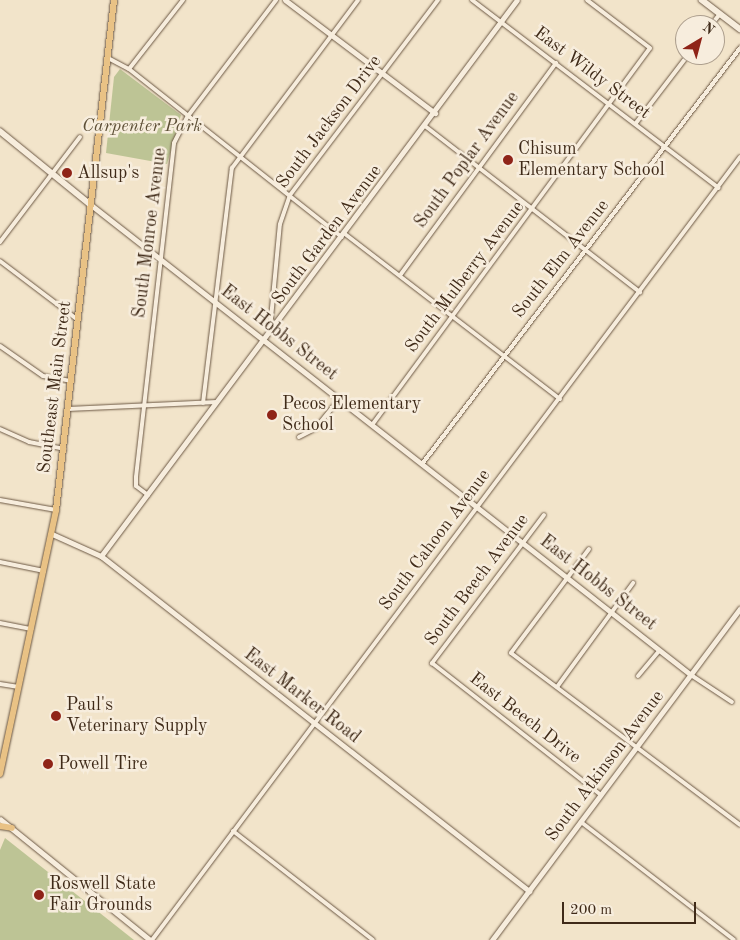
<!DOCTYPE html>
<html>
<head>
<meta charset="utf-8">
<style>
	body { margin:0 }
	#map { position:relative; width:740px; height:940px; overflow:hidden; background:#f2e4ca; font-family:"Old Standard TT",serif }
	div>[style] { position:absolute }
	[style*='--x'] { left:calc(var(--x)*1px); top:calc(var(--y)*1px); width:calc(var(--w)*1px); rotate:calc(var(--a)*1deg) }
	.green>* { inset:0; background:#bdc495 }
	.roads { filter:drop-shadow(0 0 1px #6c5844) drop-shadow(0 0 1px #6c5844) }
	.minor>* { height:4px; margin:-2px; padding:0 2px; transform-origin:2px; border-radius:2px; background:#f7eddd }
	.tertiary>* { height:5px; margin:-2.5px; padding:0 2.5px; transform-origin:2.5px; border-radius:2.5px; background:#f7eddd }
	.secondary>* { height:5.5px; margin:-2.75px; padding:0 2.75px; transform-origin:2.75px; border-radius:2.75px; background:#f7eddd }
	.primary>* { height:6px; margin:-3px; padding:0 3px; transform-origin:3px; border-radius:3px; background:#e9c285 }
	.dots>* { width:14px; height:14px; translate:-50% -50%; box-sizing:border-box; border:2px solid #f7eddd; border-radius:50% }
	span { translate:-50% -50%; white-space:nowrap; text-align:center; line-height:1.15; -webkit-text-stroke:5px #f7eddd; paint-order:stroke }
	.street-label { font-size:18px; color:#3f2a18 }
	.park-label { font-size:18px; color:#5e5037; font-style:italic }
	.poi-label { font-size:18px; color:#3f2a18 }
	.left { translate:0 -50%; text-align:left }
	.north { position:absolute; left:675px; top:15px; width:50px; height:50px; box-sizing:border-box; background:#f7eddd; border:1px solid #ad9f8e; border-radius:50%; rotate:37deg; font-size:14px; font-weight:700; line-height:20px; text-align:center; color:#3f2a18 }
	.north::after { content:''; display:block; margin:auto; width:18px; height:22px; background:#8f2418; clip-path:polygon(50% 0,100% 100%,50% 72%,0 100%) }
	.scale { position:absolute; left:562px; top:902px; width:134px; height:22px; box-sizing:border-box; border:2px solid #3f2a18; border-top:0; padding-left:6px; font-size:15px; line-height:18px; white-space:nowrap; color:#3f2a18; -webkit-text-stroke:4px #f7eddd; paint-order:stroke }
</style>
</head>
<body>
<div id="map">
	<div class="green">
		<div style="clip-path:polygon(120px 69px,181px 115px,167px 164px,106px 153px,114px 77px)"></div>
		<div style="clip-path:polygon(5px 838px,134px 940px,0 940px,0 850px)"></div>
	</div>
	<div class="roads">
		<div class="minor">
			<div style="--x:472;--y:0;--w:310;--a:37.3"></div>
			<div style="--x:711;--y:25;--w:14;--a:-51"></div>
			<div style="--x:108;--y:58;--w:24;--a:28"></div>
			<div style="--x:129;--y:69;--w:271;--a:38.3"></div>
			<div style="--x:129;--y:69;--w:88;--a:-52"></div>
			<div style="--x:636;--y:123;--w:86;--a:-52.6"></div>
			<div style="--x:425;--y:126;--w:272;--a:37.7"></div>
			<div style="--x:345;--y:234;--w:271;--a:37.5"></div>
			<div style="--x:0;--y:242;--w:132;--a:-52.7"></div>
			<div style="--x:0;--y:261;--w:98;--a:37.1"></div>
			<div style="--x:401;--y:274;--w:262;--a:-53.7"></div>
			<div style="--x:270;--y:329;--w:105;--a:-84.6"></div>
			<div style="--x:280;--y:224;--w:31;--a:-71"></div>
			<div style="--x:290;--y:195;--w:245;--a:-52.8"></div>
			<div style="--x:0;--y:346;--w:52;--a:34.9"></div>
			<div style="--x:43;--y:376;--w:28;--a:10"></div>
			<div style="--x:203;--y:403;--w:237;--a:-83"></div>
			<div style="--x:232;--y:168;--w:210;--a:-53.1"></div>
			<div style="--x:68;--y:409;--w:149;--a:-2.7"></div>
			<div style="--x:372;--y:425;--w:468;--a:-53.6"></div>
			<div style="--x:650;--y:48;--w:79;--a:-142.7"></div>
			<div style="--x:0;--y:429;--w:32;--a:24"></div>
			<div style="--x:29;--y:442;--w:36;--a:11"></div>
			<div style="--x:299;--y:437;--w:18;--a:-27"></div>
			<div style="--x:315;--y:429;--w:38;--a:-51"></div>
			<div style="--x:422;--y:464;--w:524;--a:-52.6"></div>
			<div style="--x:148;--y:495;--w:15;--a:-143"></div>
			<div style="--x:136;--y:486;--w:9;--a:-90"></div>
			<div style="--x:136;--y:477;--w:336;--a:-83.5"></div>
			<div style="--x:174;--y:143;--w:30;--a:-63"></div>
			<div style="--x:188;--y:116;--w:146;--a:-52.8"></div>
			<div style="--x:0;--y:500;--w:57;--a:10.1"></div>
			<div style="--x:544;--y:515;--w:186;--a:127.1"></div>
			<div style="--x:432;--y:663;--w:214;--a:38"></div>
			<div style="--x:589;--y:549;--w:130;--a:126.9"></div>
			<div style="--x:511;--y:653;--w:286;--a:36.9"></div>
			<div style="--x:0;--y:562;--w:45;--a:11.6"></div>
			<div style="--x:0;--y:623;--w:32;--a:11"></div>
			<div style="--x:691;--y:675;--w:49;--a:33.4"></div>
			<div style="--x:638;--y:676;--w:33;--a:-50"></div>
			<div style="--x:0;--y:684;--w:19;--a:9"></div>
			<div style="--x:557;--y:687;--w:129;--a:-53.8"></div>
			<div style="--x:581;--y:822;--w:193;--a:37.6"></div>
			<div style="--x:233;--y:831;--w:177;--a:37.9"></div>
			<div style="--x:152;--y:940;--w:979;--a:-53.09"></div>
		</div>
		<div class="tertiary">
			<div style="--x:285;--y:0;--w:188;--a:37"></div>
			<div style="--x:91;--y:205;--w:762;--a:38.07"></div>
			<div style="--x:52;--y:534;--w:54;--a:24.2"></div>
			<div style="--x:101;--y:556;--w:544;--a:38.05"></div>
			<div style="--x:101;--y:556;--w:694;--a:-53.2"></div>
			<div style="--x:0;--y:819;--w:193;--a:38.9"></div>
			<div style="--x:492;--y:940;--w:414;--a:-53.2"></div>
		</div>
		<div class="secondary">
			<div style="--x:702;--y:0;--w:48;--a:37.3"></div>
			<div style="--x:0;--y:131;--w:117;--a:39.1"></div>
		</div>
		<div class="primary">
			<div style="--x:0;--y:774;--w:270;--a:-78"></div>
			<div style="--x:56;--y:510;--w:513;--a:-83.51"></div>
			<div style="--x:0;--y:826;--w:12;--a:9"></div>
		</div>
	</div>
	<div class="dots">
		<div style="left:508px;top:160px;background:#8f2418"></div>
		<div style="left:67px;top:173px;background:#8f2418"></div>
		<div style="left:272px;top:415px;background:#8f2418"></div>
		<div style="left:56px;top:716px;background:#8f2418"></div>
		<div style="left:48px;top:764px;background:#8f2418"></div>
		<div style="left:39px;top:895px;background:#8f2418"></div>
	</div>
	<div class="street-label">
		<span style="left:592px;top:73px;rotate:37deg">East Wildy Street</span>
		<span style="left:329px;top:122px;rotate:-53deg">South Jackson Drive</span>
		<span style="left:467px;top:160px;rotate:-54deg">South Poplar Avenue</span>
		<span style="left:150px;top:233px;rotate:-83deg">South Monroe Avenue</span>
		<span style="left:327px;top:235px;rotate:-53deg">South Garden Avenue</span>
		<span style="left:561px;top:259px;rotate:-52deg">South Elm Avenue</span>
		<span style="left:465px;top:277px;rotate:-53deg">South Mulberry Avenue</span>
		<span style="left:279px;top:333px;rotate:38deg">East Hobbs Street</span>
		<span style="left:55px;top:387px;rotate:-83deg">Southeast Main Street</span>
		<span style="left:435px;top:540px;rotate:-53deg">South Cahoon Avenue</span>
		<span style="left:477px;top:580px;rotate:-53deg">South Beech Avenue</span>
		<span style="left:598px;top:583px;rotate:38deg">East Hobbs Street</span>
		<span style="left:302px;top:696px;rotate:38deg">East Marker Road</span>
		<span style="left:525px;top:718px;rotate:38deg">East Beech Drive</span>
		<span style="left:605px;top:766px;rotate:-53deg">South Atkinson Avenue</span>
	</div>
	<div class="park-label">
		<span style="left:142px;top:126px">Carpenter Park</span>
	</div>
	<div class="poi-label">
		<span class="left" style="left:518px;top:160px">Chisum<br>Elementary School</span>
		<span class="left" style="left:77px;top:173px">Allsup's</span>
		<span class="left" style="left:282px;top:415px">Pecos Elementary<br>School</span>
		<span class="left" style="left:66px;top:716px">Paul's<br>Veterinary Supply</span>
		<span class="left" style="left:58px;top:764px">Powell Tire</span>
		<span class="left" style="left:49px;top:895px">Roswell State<br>Fair Grounds</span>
	</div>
	<div class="north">N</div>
	<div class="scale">200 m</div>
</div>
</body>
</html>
